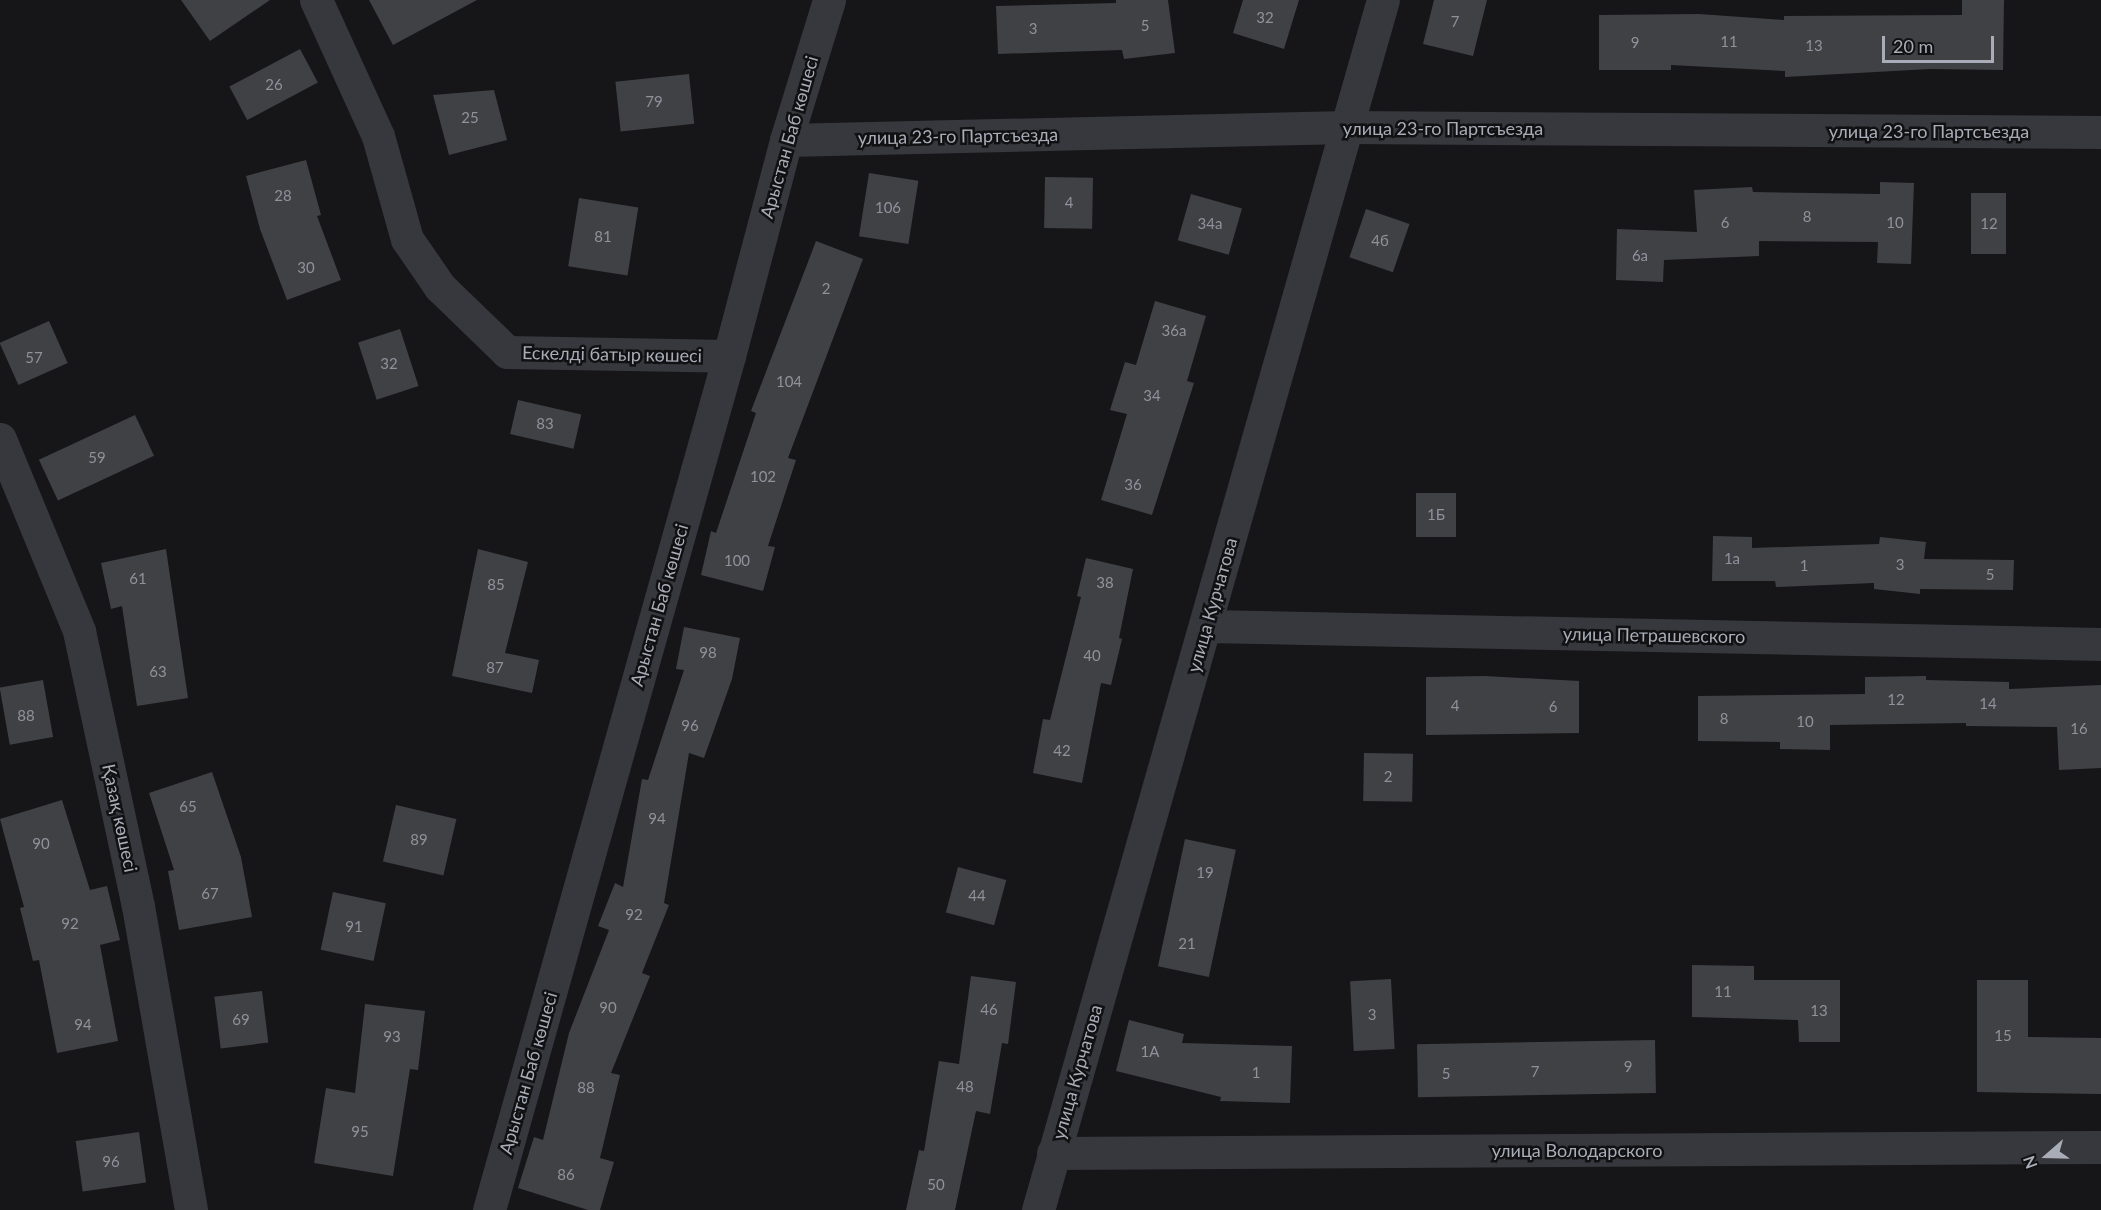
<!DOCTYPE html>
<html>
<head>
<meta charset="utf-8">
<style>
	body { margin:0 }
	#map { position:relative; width:2101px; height:1210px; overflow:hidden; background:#161618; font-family:Lato,sans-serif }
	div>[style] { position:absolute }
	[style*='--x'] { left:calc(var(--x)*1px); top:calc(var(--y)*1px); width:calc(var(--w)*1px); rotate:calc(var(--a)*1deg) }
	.building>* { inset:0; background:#404145; transform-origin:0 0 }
	.street>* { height:33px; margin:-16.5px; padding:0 16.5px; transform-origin:16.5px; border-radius:16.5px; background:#37383d }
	span { translate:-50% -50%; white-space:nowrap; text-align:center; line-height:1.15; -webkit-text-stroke:5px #111113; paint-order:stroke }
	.number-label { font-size:15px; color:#8e929b }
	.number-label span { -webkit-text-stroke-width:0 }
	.street-label { font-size:18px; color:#a8adb8 }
	.north { position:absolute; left:2017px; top:1126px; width:60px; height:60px; -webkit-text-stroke:4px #111113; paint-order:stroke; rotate:250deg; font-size:16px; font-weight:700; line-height:24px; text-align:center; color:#a8adb8 }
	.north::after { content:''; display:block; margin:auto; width:21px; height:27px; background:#a8adb8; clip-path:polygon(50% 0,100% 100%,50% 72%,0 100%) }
	.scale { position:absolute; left:1882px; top:36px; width:112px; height:27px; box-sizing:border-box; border:3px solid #a8adb8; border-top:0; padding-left:8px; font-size:18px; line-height:21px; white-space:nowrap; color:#a8adb8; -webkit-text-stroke:4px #111113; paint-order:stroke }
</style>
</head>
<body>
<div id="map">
	<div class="building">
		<div style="clip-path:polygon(181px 0,270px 0,210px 41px)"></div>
		<div style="clip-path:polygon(369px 0,477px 0,393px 45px)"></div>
		<div style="clip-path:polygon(1116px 0,1168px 0,1175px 53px,1124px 59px,1122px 50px,998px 54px,996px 6px,1116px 3px)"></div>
		<div style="clip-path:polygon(1243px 0,1299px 0,1284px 49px,1233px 33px)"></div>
		<div style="clip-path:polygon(1434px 0,1487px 0,1473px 56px,1423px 44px)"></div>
		<div style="clip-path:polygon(1962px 0,2004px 0,2003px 70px,1930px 69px,1785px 77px,1785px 71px,1671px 65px,1671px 70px,1599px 70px,1599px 15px,1699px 14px,1784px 20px,1784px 16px,1962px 15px)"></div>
		<div style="left:300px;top:49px;width:38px;height:80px;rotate:62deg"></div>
		<div style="left:689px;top:74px;width:50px;height:74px;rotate:84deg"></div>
		<div style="clip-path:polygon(494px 90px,507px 140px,449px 155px,433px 95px)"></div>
		<div style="clip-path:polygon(306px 160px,321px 215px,317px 216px,341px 280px,287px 300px,260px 229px,246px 176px)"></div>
		<div style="left:869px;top:173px;width:50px;height:64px;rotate:9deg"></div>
		<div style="left:1045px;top:177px;width:48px;height:51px;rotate:1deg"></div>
		<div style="clip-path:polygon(1880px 182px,1914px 183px,1911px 264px,1877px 263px,1878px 242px,1759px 241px,1759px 256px,1664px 260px,1663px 282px,1616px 280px,1617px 229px,1697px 232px,1694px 190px,1752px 187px,1753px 192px,1880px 194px)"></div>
		<div style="left:1971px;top:193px;width:35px;height:61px"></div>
		<div style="left:1191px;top:194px;width:53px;height:48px;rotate:16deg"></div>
		<div style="left:579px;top:198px;width:60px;height:69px;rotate:9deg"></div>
		<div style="left:1366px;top:209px;width:46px;height:51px;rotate:19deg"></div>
		<div style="clip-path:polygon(816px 241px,863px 259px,788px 458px,796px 460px,768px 546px,775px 547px,763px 591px,701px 575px,711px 531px,716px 533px,756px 413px,751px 411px)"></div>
		<div style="clip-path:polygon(1155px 301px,1206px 316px,1187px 381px,1194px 383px,1152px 515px,1101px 500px,1127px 414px,1110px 410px,1125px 362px,1136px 365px)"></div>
		<div style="left:49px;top:321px;width:46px;height:54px;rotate:66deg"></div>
		<div style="left:400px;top:329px;width:60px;height:44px;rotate:72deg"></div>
		<div style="left:518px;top:400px;width:65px;height:35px;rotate:13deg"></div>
		<div style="left:135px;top:415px;width:45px;height:106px;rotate:65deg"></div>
		<div style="left:1416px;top:493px;width:40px;height:44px"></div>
		<div style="clip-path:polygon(1713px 536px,1752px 537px,1752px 548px,1879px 544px,1880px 537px,1926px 542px,1924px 559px,2014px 560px,2013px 590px,1920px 589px,1920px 594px,1874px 589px,1874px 583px,1776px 587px,1775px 581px,1712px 581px)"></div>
		<div style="clip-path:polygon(166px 549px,188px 698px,137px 706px,122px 606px,111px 609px,101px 563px)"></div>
		<div style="clip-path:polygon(478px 549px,528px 562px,505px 653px,539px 660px,532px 693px,452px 676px)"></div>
		<div style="clip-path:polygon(1086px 558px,1133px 569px,1119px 638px,1122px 639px,1111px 685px,1101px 683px,1082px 783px,1033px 773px,1043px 719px,1050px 720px,1081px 597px,1077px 596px)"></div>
		<div style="clip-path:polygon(684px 627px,740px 638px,732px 679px,704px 758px,689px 753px,664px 903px,669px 905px,642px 973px,650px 976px,611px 1073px,620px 1075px,600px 1158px,614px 1162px,600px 1210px,588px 1210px,518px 1188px,534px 1137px,543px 1140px,569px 1033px,609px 930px,598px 926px,615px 883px,623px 887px,642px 779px,648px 780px,684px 670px,676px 669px)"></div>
		<div style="clip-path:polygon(1484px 676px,1579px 681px,1579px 733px,1426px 735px,1426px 677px)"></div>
		<div style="clip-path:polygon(1926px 676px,1926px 680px,2009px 682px,2009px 689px,2101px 685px,2101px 768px,2059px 770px,2057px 727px,1966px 726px,1966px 723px,1830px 725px,1830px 750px,1780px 749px,1780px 742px,1698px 741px,1698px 696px,1865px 694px,1865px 677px)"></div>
		<div style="left:43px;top:680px;width:58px;height:44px;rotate:80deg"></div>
		<div style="left:1364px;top:753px;width:49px;height:48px;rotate:1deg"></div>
		<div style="clip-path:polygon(212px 772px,241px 857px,252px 917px,179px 930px,168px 871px,174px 870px,149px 793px)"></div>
		<div style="clip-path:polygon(62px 800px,90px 890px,107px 886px,120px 940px,100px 945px,118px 1041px,57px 1053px,39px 960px,33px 961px,20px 908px,24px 907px,0 819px)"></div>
		<div style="left:396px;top:805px;width:62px;height:58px;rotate:13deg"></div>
		<div style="left:1185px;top:839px;width:52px;height:130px;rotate:12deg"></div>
		<div style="left:958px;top:867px;width:50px;height:47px;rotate:15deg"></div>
		<div style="left:333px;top:892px;width:54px;height:59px;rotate:12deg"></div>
		<div style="clip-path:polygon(1692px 965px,1754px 966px,1754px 980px,1840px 980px,1840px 1042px,1799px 1042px,1798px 1020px,1692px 1017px)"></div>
		<div style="clip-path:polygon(971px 976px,1016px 982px,1008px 1044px,1002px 1043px,990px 1114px,976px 1111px,955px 1210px,906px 1210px,919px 1150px,924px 1151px,939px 1061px,959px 1064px)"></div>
		<div style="left:1391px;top:979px;width:70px;height:41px;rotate:87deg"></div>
		<div style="clip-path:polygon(1977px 980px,2028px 980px,2028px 1037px,2101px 1038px,2101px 1094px,1977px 1092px)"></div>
		<div style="left:262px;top:991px;width:52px;height:48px;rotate:83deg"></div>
		<div style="clip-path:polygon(365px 1004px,425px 1011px,418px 1070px,410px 1069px,393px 1176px,314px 1163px,326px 1088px,355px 1093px)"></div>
		<div style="clip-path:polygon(1129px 1020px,1184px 1034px,1182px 1043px,1292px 1046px,1290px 1103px,1220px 1101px,1221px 1097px,1116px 1071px)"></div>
		<div style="left:1655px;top:1040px;width:53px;height:238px;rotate:89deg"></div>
		<div style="left:139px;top:1132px;width:51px;height:64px;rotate:82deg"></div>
	</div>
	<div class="street">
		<div style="--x:316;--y:0;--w:149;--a:65.5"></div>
		<div style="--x:378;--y:136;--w:107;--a:74.3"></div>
		<div style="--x:407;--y:239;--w:58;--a:55.5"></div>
		<div style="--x:440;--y:287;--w:93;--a:44.1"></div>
		<div style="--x:507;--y:352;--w:222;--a:1"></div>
		<div style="--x:786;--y:140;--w:561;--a:-1.33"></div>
		<div style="--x:1347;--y:127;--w:754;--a:0.38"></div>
		<div style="--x:0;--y:439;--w:208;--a:67.6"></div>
		<div style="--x:79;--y:631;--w:281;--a:77.9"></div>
		<div style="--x:138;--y:906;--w:309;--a:80.1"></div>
		<div style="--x:1206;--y:626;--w:895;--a:1.15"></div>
		<div style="--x:1053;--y:1153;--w:1048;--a:-0.33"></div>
		<div style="--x:489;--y:1210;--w:887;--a:-74.3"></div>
		<div style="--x:729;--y:356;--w:223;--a:-75.2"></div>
		<div style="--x:786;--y:140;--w:146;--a:-72.9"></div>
		<div style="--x:1038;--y:1210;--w:1258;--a:-74.09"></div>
	</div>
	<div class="number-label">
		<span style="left:1265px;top:18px">32</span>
		<span style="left:1455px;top:22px">7</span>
		<span style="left:1145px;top:26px">5</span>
		<span style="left:1033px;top:29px">3</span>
		<span style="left:1729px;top:42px">11</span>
		<span style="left:1635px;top:43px">9</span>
		<span style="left:1814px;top:46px">13</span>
		<span style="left:274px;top:85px">26</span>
		<span style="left:654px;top:102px">79</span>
		<span style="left:470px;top:118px">25</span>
		<span style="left:283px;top:196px">28</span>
		<span style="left:1069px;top:203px">4</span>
		<span style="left:888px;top:208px">106</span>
		<span style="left:1807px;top:217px">8</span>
		<span style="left:1725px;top:223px">6</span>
		<span style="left:1895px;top:223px">10</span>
		<span style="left:1210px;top:224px">34а</span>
		<span style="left:1989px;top:224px">12</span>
		<span style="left:603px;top:237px">81</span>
		<span style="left:1380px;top:241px">4б</span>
		<span style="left:1640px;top:256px">6а</span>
		<span style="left:306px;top:268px">30</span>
		<span style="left:826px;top:289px">2</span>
		<span style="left:1174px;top:331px">36а</span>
		<span style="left:34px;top:358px">57</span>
		<span style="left:389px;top:364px">32</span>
		<span style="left:789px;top:382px">104</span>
		<span style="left:1152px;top:396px">34</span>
		<span style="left:545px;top:424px">83</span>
		<span style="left:97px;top:458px">59</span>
		<span style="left:763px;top:477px">102</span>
		<span style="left:1133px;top:485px">36</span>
		<span style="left:1436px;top:515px">1Б</span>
		<span style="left:1732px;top:559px">1а</span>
		<span style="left:737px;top:561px">100</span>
		<span style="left:1900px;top:565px">3</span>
		<span style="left:1804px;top:566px">1</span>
		<span style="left:1990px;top:575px">5</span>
		<span style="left:138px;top:579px">61</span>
		<span style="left:1105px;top:583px">38</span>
		<span style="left:496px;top:585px">85</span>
		<span style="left:708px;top:653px">98</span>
		<span style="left:1092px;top:656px">40</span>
		<span style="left:495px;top:668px">87</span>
		<span style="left:158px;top:672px">63</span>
		<span style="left:1896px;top:700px">12</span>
		<span style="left:1988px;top:704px">14</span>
		<span style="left:1455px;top:706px">4</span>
		<span style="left:1553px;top:707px">6</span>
		<span style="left:26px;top:716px">88</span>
		<span style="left:1724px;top:719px">8</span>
		<span style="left:1805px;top:722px">10</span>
		<span style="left:690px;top:726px">96</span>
		<span style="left:2079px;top:729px">16</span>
		<span style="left:1062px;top:751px">42</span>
		<span style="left:1388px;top:777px">2</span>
		<span style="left:188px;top:807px">65</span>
		<span style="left:657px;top:819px">94</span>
		<span style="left:419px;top:840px">89</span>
		<span style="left:41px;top:844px">90</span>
		<span style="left:1205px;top:873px">19</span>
		<span style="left:210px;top:894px">67</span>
		<span style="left:977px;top:896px">44</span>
		<span style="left:634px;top:915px">92</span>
		<span style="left:70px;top:924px">92</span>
		<span style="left:354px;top:927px">91</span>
		<span style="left:1187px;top:944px">21</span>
		<span style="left:1723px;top:992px">11</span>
		<span style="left:608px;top:1008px">90</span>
		<span style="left:989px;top:1010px">46</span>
		<span style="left:1819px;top:1011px">13</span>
		<span style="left:1372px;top:1015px">3</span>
		<span style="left:241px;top:1020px">69</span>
		<span style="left:83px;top:1025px">94</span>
		<span style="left:2003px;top:1036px">15</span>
		<span style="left:392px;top:1037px">93</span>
		<span style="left:1150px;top:1052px">1А</span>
		<span style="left:1628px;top:1067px">9</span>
		<span style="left:1535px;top:1072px">7</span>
		<span style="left:1256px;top:1073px">1</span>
		<span style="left:1446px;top:1074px">5</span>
		<span style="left:965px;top:1087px">48</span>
		<span style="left:586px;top:1088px">88</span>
		<span style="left:360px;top:1132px">95</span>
		<span style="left:111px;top:1162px">96</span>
		<span style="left:566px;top:1175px">86</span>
		<span style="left:936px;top:1185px">50</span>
	</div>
	<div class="street-label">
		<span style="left:1443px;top:128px">улица 23-го Партсъезда</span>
		<span style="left:1929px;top:131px">улица 23-го Партсъезда</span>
		<span style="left:958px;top:136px;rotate:-1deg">улица 23-го Партсъезда</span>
		<span style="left:789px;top:137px;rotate:-74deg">Арыстан Баб көшесі</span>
		<span style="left:612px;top:354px;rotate:1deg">Ескелді батыр көшесі</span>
		<span style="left:659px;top:605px;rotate:-74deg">Арыстан Баб көшесі</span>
		<span style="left:1212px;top:605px;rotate:-74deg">улица Курчатова</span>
		<span style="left:1654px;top:635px;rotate:1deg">улица Петрашевского</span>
		<span style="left:120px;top:818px;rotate:78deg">Қазақ көшесі</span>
		<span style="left:1077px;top:1072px;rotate:-74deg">улица Курчатова</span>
		<span style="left:528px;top:1073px;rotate:-74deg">Арыстан Баб көшесі</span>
		<span style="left:1577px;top:1150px">улица Володарского</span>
	</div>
	<div class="north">N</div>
	<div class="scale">20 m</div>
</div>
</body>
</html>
